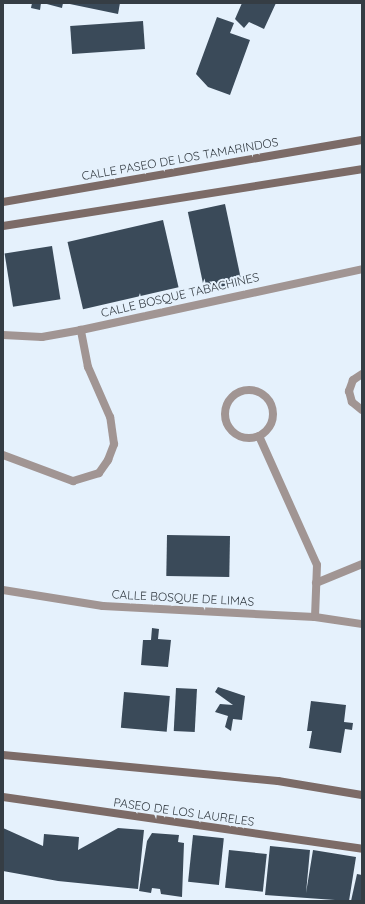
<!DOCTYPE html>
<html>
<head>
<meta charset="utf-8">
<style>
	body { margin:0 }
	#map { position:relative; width:365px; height:904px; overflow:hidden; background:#e5f1fc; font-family:Quicksand,sans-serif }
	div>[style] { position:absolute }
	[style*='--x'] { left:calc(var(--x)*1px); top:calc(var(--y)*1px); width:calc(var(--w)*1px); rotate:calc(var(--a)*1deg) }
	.building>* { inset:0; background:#3a4a59; transform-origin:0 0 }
	.street>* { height:8px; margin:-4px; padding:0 4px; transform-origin:4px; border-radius:4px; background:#a19593 }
	.street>.ring { margin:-4px; padding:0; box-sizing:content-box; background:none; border:8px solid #a19593; border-radius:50% }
	.secondary>* { height:8px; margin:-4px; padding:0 4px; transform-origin:4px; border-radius:4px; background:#7c6b67 }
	span { translate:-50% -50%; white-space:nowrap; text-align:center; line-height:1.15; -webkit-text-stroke:4px #e5f1fc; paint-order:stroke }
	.street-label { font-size:12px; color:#353d44 }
	.frame { position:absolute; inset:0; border:4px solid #353d44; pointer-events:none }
</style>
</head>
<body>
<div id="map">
	<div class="building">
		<div style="clip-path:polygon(32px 3px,41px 3px,40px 10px,31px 8px)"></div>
		<div style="clip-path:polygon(43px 3px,63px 3px,62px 8px)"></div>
		<div style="clip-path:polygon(65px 3px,120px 3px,118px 14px)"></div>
		<div style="clip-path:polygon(242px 3px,276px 3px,264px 29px,249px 22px,244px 28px,235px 19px)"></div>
		<div style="clip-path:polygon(217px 17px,234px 23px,230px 33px,250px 40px,230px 95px,208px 87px,196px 74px)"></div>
		<div style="left:143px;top:21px;width:28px;height:73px;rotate:86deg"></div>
		<div style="left:225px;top:204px;width:80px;height:38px;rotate:78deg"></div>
		<div style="left:163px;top:220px;width:69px;height:98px;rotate:77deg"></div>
		<div style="left:52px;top:246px;width:54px;height:48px;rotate:81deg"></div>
		<div style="left:167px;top:535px;width:63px;height:41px;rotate:1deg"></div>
		<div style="clip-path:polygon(152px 628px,159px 629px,158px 639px,171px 640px,168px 667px,141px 665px,143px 640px,151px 640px)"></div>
		<div style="clip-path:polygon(218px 687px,245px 696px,242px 720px,233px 719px,231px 731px,225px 727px,228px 716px,215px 712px,220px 704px,233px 705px,215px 692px)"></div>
		<div style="left:176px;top:688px;width:21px;height:43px;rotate:3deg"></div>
		<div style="left:124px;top:692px;width:46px;height:36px;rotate:5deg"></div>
		<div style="clip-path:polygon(311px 701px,346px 705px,344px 722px,353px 723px,352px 730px,345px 729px,341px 753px,309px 748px,312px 731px,307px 731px)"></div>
		<div style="clip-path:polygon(3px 828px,43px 846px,44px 834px,79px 837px,78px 850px,118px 828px,144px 830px,138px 889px,58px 881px,3px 871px)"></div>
		<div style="clip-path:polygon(152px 833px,179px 835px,178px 842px,184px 843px,182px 897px,161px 894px,160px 889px,152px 888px,151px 893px,139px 891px,147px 841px)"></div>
		<div style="left:193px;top:835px;width:31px;height:47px;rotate:6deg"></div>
		<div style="clip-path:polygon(270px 846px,310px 850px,306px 893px,313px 850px,356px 857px,349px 901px,265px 895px)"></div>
		<div style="left:229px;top:850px;width:38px;height:38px;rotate:6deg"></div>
		<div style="clip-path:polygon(357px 874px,362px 875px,362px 901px,351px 901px)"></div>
	</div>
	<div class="street">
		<div style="--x:3;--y:335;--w:39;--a:3"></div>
		<div style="--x:42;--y:337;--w:40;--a:-10"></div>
		<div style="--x:81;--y:330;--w:288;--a:-12.2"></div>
		<div style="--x:362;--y:374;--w:11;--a:146"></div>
		<div style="--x:353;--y:380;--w:12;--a:110"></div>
		<div style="--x:349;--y:391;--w:11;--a:75"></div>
		<div style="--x:352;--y:402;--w:13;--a:39"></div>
		<div class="ring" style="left:225px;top:390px;width:40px;height:40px"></div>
		<div style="--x:259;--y:436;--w:141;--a:65.8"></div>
		<div style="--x:317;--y:565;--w:52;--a:92.2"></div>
		<div style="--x:3;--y:455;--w:75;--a:20.4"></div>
		<div style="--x:73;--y:481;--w:27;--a:-17"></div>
		<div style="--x:99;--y:473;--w:16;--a:-55"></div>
		<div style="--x:108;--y:460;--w:17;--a:-69"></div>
		<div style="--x:114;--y:444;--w:27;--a:-98"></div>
		<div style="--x:110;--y:417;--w:55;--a:-113.7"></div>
		<div style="--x:88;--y:367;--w:38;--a:-101"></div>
		<div style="--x:316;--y:583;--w:50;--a:-22.4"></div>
		<div style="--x:3;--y:590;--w:101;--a:9.1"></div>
		<div style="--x:103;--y:606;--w:212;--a:3"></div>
		<div style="--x:315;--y:617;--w:48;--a:8.5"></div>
	</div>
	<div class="secondary">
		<div style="--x:3;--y:202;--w:364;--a:-9.8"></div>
		<div style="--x:3;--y:226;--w:363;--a:-9"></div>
		<div style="--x:3;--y:755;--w:276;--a:5.4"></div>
		<div style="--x:278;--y:781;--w:85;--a:9.5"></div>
		<div style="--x:3;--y:797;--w:363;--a:8.2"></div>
	</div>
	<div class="street-label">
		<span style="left:180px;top:159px;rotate:-10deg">CALLE PASEO DE LOS TAMARINDOS</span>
		<span style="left:180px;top:295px;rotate:-13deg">CALLE BOSQUE TABACHINES</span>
		<span style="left:183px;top:598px;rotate:3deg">CALLE BOSQUE DE LIMAS</span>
		<span style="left:184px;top:812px;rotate:8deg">PASEO DE LOS LAURELES</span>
	</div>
	<div class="frame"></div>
</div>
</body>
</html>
